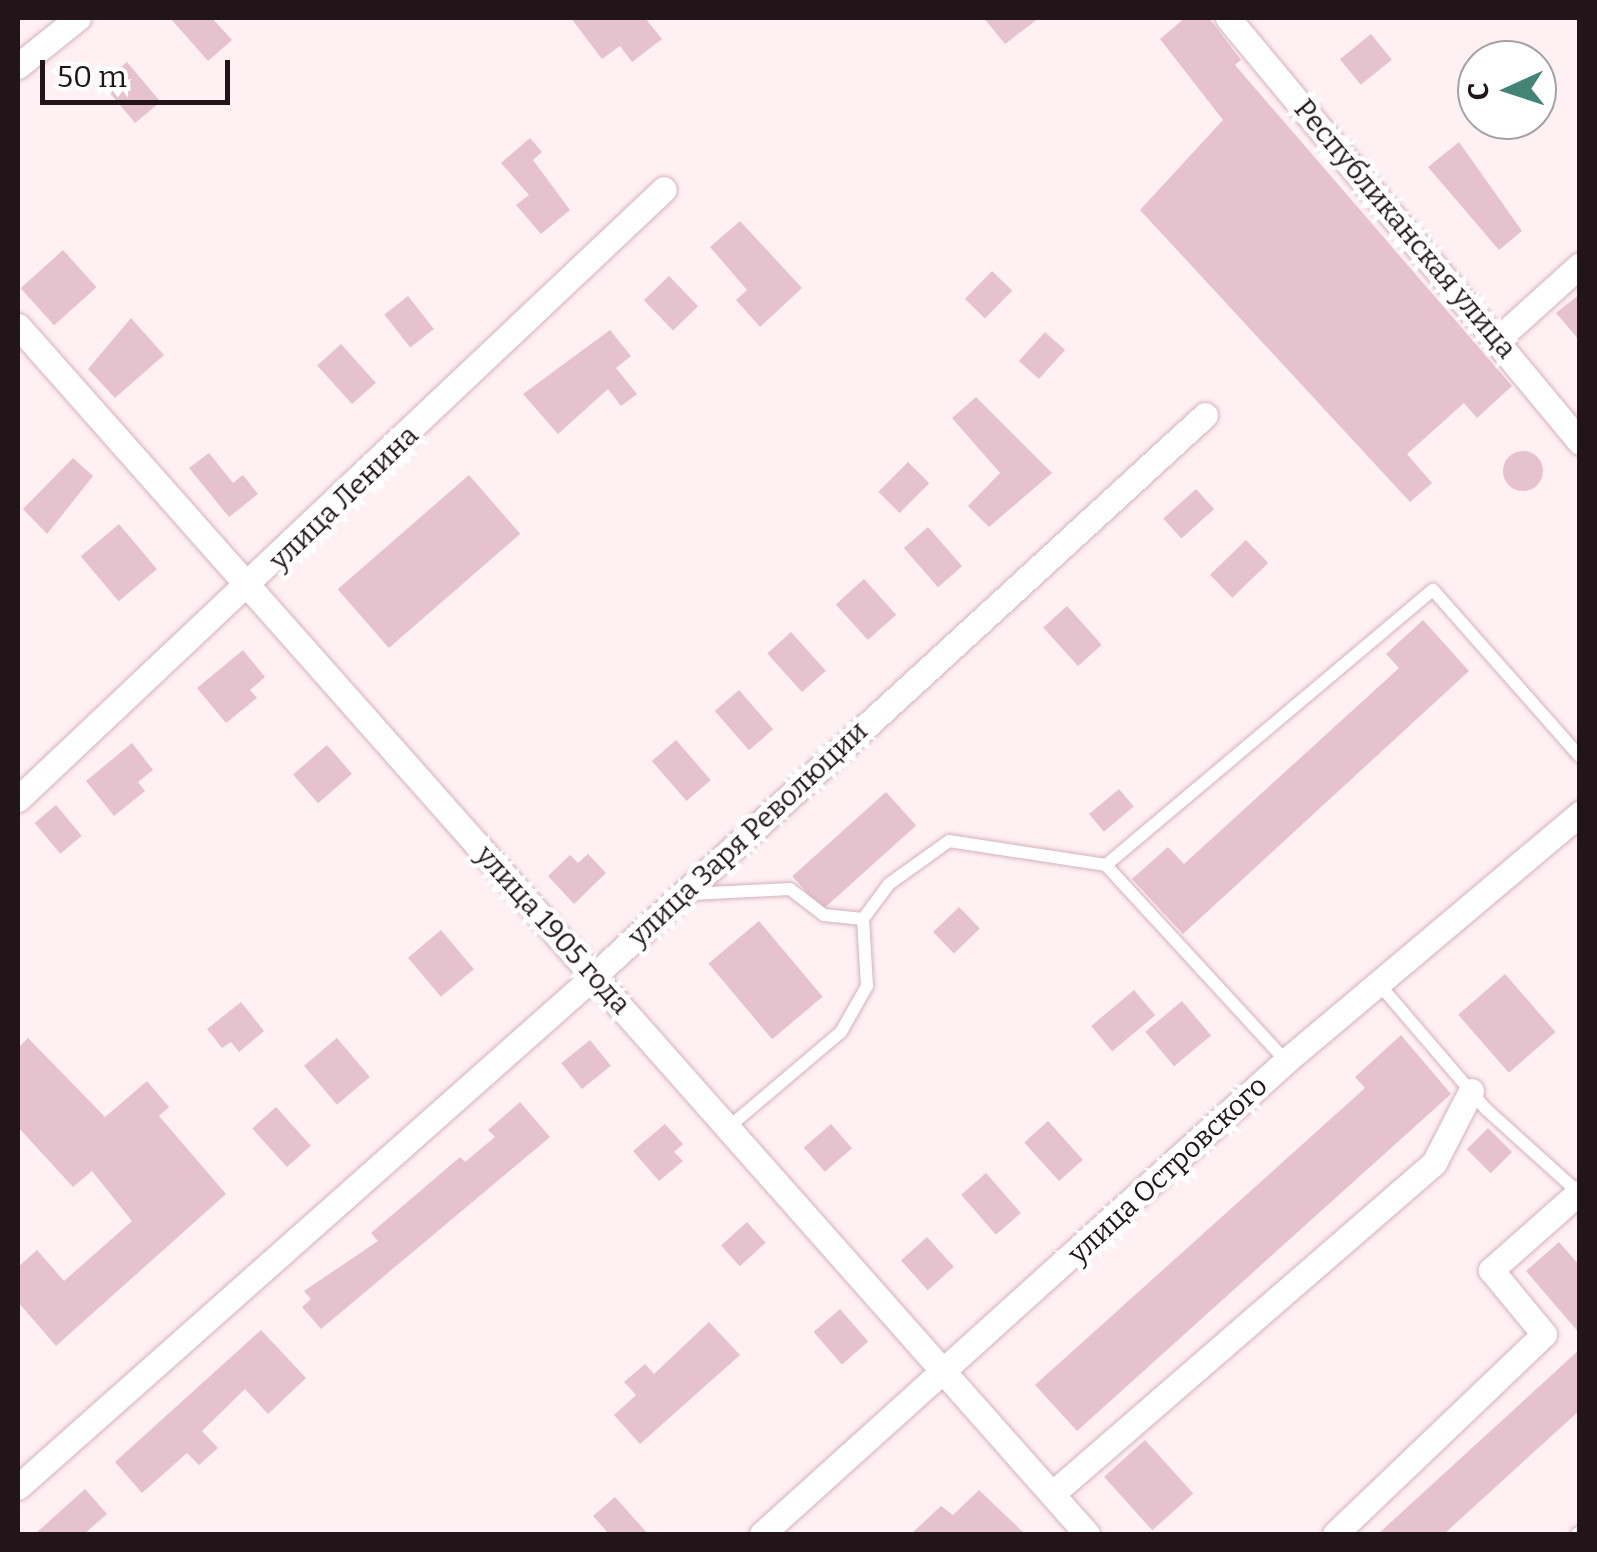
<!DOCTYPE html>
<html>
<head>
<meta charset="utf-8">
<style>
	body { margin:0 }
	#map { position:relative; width:1597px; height:1552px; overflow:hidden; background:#fff0f4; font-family:Bitter,serif }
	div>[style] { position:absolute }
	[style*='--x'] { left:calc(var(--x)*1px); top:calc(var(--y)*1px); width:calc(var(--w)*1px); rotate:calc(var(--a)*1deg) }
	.building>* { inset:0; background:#e5c2ce; transform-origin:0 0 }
	.round { border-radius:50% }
	.roads { filter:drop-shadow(0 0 2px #d4b2bd) drop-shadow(0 0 2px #d4b2bd) }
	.lane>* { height:12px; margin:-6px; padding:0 6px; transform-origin:6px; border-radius:6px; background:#fff }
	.street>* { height:25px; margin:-12.5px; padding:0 12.5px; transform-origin:12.5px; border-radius:12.5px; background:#fff }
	span { translate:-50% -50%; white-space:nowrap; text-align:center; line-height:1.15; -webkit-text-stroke:9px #fff; paint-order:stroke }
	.street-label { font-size:28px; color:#211519 }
	.frame { position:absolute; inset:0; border:20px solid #211519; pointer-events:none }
	.north { position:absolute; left:1457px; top:40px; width:100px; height:100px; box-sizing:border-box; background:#fff; border:2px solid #a6a1a3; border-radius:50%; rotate:267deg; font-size:28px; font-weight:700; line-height:40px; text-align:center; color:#211519 }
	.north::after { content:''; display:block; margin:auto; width:35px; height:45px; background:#428475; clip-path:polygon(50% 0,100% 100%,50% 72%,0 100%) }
	.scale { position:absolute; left:40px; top:60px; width:190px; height:45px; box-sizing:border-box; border:5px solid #211519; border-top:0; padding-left:12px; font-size:30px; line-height:35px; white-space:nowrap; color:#211519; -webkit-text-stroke:8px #fff; paint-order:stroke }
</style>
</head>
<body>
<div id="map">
	<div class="building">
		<div style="clip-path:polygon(170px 18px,212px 18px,232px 40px,208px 61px)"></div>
		<div style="clip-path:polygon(571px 18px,645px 18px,662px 39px,632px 62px,620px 46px,602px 59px)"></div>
		<div style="clip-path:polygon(984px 18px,1039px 18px,1005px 44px)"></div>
		<div style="clip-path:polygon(1185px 18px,1209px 18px,1241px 60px,1235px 65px,1512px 386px,1477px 418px,1464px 403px,1407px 454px,1432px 483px,1410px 502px,1140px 210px,1223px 120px,1160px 39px)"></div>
		<div style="left:1371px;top:34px;width:33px;height:40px;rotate:51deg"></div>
		<div style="left:127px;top:62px;width:52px;height:33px;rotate:50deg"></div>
		<div style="clip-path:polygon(530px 138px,542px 152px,533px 160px,570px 210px,541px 234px,516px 205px,529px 195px,501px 163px)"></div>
		<div style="clip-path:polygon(1459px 142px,1522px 231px,1499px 250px,1428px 167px)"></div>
		<div style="clip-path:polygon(740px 221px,802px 288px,760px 327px,736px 300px,747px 290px,710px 247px)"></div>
		<div style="left:63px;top:250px;width:50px;height:57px;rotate:48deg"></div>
		<div style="left:992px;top:271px;width:28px;height:39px;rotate:44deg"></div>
		<div style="left:669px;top:276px;width:42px;height:35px;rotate:46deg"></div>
		<div style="clip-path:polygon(1580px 294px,1580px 341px,1556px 313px)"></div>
		<div style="left:408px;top:296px;width:42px;height:30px;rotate:52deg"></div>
		<div style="clip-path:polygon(131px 318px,164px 355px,115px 398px,88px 369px)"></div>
		<div style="clip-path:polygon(610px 330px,631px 356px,616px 368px,637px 394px,621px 406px,608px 389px,558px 434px,523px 394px)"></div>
		<div style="left:1045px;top:332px;width:27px;height:39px;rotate:42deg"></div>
		<div style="left:341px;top:344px;width:52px;height:32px;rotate:48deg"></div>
		<div style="clip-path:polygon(976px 397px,1052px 473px,989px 527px,968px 506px,1000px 473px,952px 418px)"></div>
		<div class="round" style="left:1503px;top:451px;width:40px;height:40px"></div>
		<div style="clip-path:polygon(209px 453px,233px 483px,243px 475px,258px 494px,229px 517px,189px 468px)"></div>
		<div style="clip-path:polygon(73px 458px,93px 476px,47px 534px,23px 509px)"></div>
		<div style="left:908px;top:462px;width:30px;height:42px;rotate:45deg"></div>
		<div style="left:469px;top:475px;width:78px;height:174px;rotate:49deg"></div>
		<div style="left:1196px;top:489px;width:27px;height:44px;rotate:48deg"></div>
		<div style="left:119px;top:524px;width:59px;height:50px;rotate:50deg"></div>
		<div style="left:928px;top:527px;width:52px;height:32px;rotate:49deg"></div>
		<div style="left:1246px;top:540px;width:32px;height:50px;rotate:46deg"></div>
		<div style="left:864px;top:579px;width:48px;height:38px;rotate:48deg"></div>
		<div style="left:1067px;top:606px;width:52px;height:32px;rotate:48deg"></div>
		<div style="clip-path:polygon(1423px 620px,1469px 671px,1183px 934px,1132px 879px,1168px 847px,1184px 864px,1399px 668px,1386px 654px)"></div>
		<div style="left:791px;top:632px;width:52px;height:32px;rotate:48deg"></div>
		<div style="clip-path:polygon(243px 650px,265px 677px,250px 690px,257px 698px,226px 723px,197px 688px)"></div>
		<div style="left:739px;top:690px;width:52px;height:32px;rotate:49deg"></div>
		<div style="left:676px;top:740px;width:53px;height:32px;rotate:49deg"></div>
		<div style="clip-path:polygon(132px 743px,153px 770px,138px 782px,145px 791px,114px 816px,86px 781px)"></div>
		<div style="left:327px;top:745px;width:38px;height:45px;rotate:49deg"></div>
		<div style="left:1119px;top:789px;width:23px;height:39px;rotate:50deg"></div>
		<div style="left:886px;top:792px;width:45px;height:126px;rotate:48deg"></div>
		<div style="left:56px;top:805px;width:40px;height:28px;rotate:50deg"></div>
		<div style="clip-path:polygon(588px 854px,606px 873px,574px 904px,548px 876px,570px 855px,578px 863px)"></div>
		<div style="left:959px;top:907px;width:30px;height:36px;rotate:46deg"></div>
		<div style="left:759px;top:921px;width:99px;height:66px;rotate:50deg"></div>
		<div style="left:441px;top:930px;width:51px;height:43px;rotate:50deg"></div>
		<div style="left:1505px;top:974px;width:77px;height:62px;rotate:49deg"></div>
		<div style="left:1134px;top:990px;width:33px;height:56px;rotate:50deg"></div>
		<div style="left:1182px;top:1001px;width:45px;height:48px;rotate:50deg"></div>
		<div style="clip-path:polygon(241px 1002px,264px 1031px,239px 1052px,231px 1042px,222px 1048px,207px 1029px)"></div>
		<div style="clip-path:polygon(1401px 1035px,1451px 1094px,1077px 1431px,1035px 1385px,1365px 1088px,1355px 1077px)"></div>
		<div style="clip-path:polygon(28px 1038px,105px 1117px,147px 1081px,169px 1107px,159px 1116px,226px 1194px,56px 1346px,18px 1302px,18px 1267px,37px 1250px,64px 1281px,132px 1221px,92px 1171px,73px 1187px,18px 1127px,18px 1048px)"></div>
		<div style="left:337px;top:1038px;width:51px;height:43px;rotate:50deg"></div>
		<div style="left:590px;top:1040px;width:33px;height:37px;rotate:51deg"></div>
		<div style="clip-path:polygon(520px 1102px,550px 1137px,321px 1329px,302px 1307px,311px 1299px,304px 1291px,378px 1241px,371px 1233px,460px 1157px,465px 1162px,495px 1137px,488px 1130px)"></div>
		<div style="left:276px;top:1107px;width:52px;height:32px;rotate:48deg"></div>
		<div style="left:1048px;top:1121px;width:52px;height:32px;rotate:48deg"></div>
		<div style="clip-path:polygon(665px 1124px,683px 1144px,674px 1152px,683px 1161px,659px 1181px,633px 1151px)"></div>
		<div style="left:831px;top:1124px;width:32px;height:36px;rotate:49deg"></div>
		<div style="left:1488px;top:1128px;width:34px;height:30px;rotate:45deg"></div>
		<div style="left:986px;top:1173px;width:53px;height:33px;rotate:49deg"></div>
		<div style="left:747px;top:1222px;width:28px;height:35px;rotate:48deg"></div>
		<div style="left:927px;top:1237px;width:40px;height:35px;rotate:48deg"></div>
		<div style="clip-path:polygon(1559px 1242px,1580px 1266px,1580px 1334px,1526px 1271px)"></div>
		<div style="left:840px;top:1309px;width:43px;height:35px;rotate:49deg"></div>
		<div style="clip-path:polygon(709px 1322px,740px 1355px,640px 1444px,614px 1415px,636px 1395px,624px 1382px,645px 1364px,654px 1374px)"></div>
		<div style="clip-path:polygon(261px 1330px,306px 1378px,268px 1414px,245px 1389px,202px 1431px,218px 1448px,199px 1465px,187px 1453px,142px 1493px,115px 1462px)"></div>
		<div style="clip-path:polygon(1580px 1349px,1580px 1410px,1444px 1534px,1378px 1534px)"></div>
		<div style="left:1145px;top:1440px;width:72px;height:55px;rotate:48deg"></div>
		<div style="clip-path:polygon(85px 1489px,107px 1514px,84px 1534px,35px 1534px)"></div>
		<div style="clip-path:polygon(979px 1490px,1025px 1534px,911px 1534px,941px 1506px,953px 1515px)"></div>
		<div style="clip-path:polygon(615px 1497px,648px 1534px,609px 1534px,593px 1516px)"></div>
	</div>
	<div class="roads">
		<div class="lane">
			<div style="--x:690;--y:894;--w:100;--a:-2.9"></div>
			<div style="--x:790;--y:889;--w:43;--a:37.4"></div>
			<div style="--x:824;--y:915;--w:39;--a:6"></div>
			<div style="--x:1378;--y:983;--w:166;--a:49.4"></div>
			<div style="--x:1486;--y:1109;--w:127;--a:42.1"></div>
			<div style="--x:1286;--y:1061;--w:266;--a:-132.6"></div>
			<div style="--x:1106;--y:865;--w:427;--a:-40.1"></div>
			<div style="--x:1433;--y:590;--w:222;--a:48.6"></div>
			<div style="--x:730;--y:1126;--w:145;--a:-40.3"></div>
			<div style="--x:841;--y:1032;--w:53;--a:-60.5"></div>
			<div style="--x:867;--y:986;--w:67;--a:-93.4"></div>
			<div style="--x:863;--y:919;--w:44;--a:-53.4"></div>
			<div style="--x:889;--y:884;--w:74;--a:-35.6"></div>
			<div style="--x:949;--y:841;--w:159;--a:8.7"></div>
			<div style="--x:1577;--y:1534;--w:4;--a:-34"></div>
		</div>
		<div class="street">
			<div style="--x:1228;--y:18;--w:551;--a:50.3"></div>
			<div style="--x:18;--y:66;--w:77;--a:-38.7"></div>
			<div style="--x:18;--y:326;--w:1613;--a:48.49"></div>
			<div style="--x:1498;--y:339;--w:110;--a:-42.1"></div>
			<div style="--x:18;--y:799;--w:888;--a:-43.36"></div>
			<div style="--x:18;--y:1487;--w:771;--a:-41.58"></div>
			<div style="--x:595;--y:975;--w:828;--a:-42.55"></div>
			<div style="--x:1052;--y:1494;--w:505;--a:-40.91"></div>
			<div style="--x:1434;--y:1163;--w:81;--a:-62.8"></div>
			<div style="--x:762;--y:1534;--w:706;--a:-42.07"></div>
			<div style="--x:1286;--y:1061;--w:385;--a:-40.1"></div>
			<div style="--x:1335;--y:1534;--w:289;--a:-43.7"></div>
			<div style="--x:1544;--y:1334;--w:83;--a:-129.6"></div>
			<div style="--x:1491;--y:1270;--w:116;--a:-41.5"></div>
		</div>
	</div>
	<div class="street-label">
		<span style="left:1405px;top:229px;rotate:50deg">Республиканская улица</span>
		<span style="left:344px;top:498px;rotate:-44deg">улица Ленина</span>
		<span style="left:748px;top:834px;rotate:-43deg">улица Заря Революции</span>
		<span style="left:553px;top:930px;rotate:48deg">улица 1905 года</span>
		<span style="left:1168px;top:1170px;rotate:-43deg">улица Островского</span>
	</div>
	<div class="frame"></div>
	<div class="north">С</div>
	<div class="scale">50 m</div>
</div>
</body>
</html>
